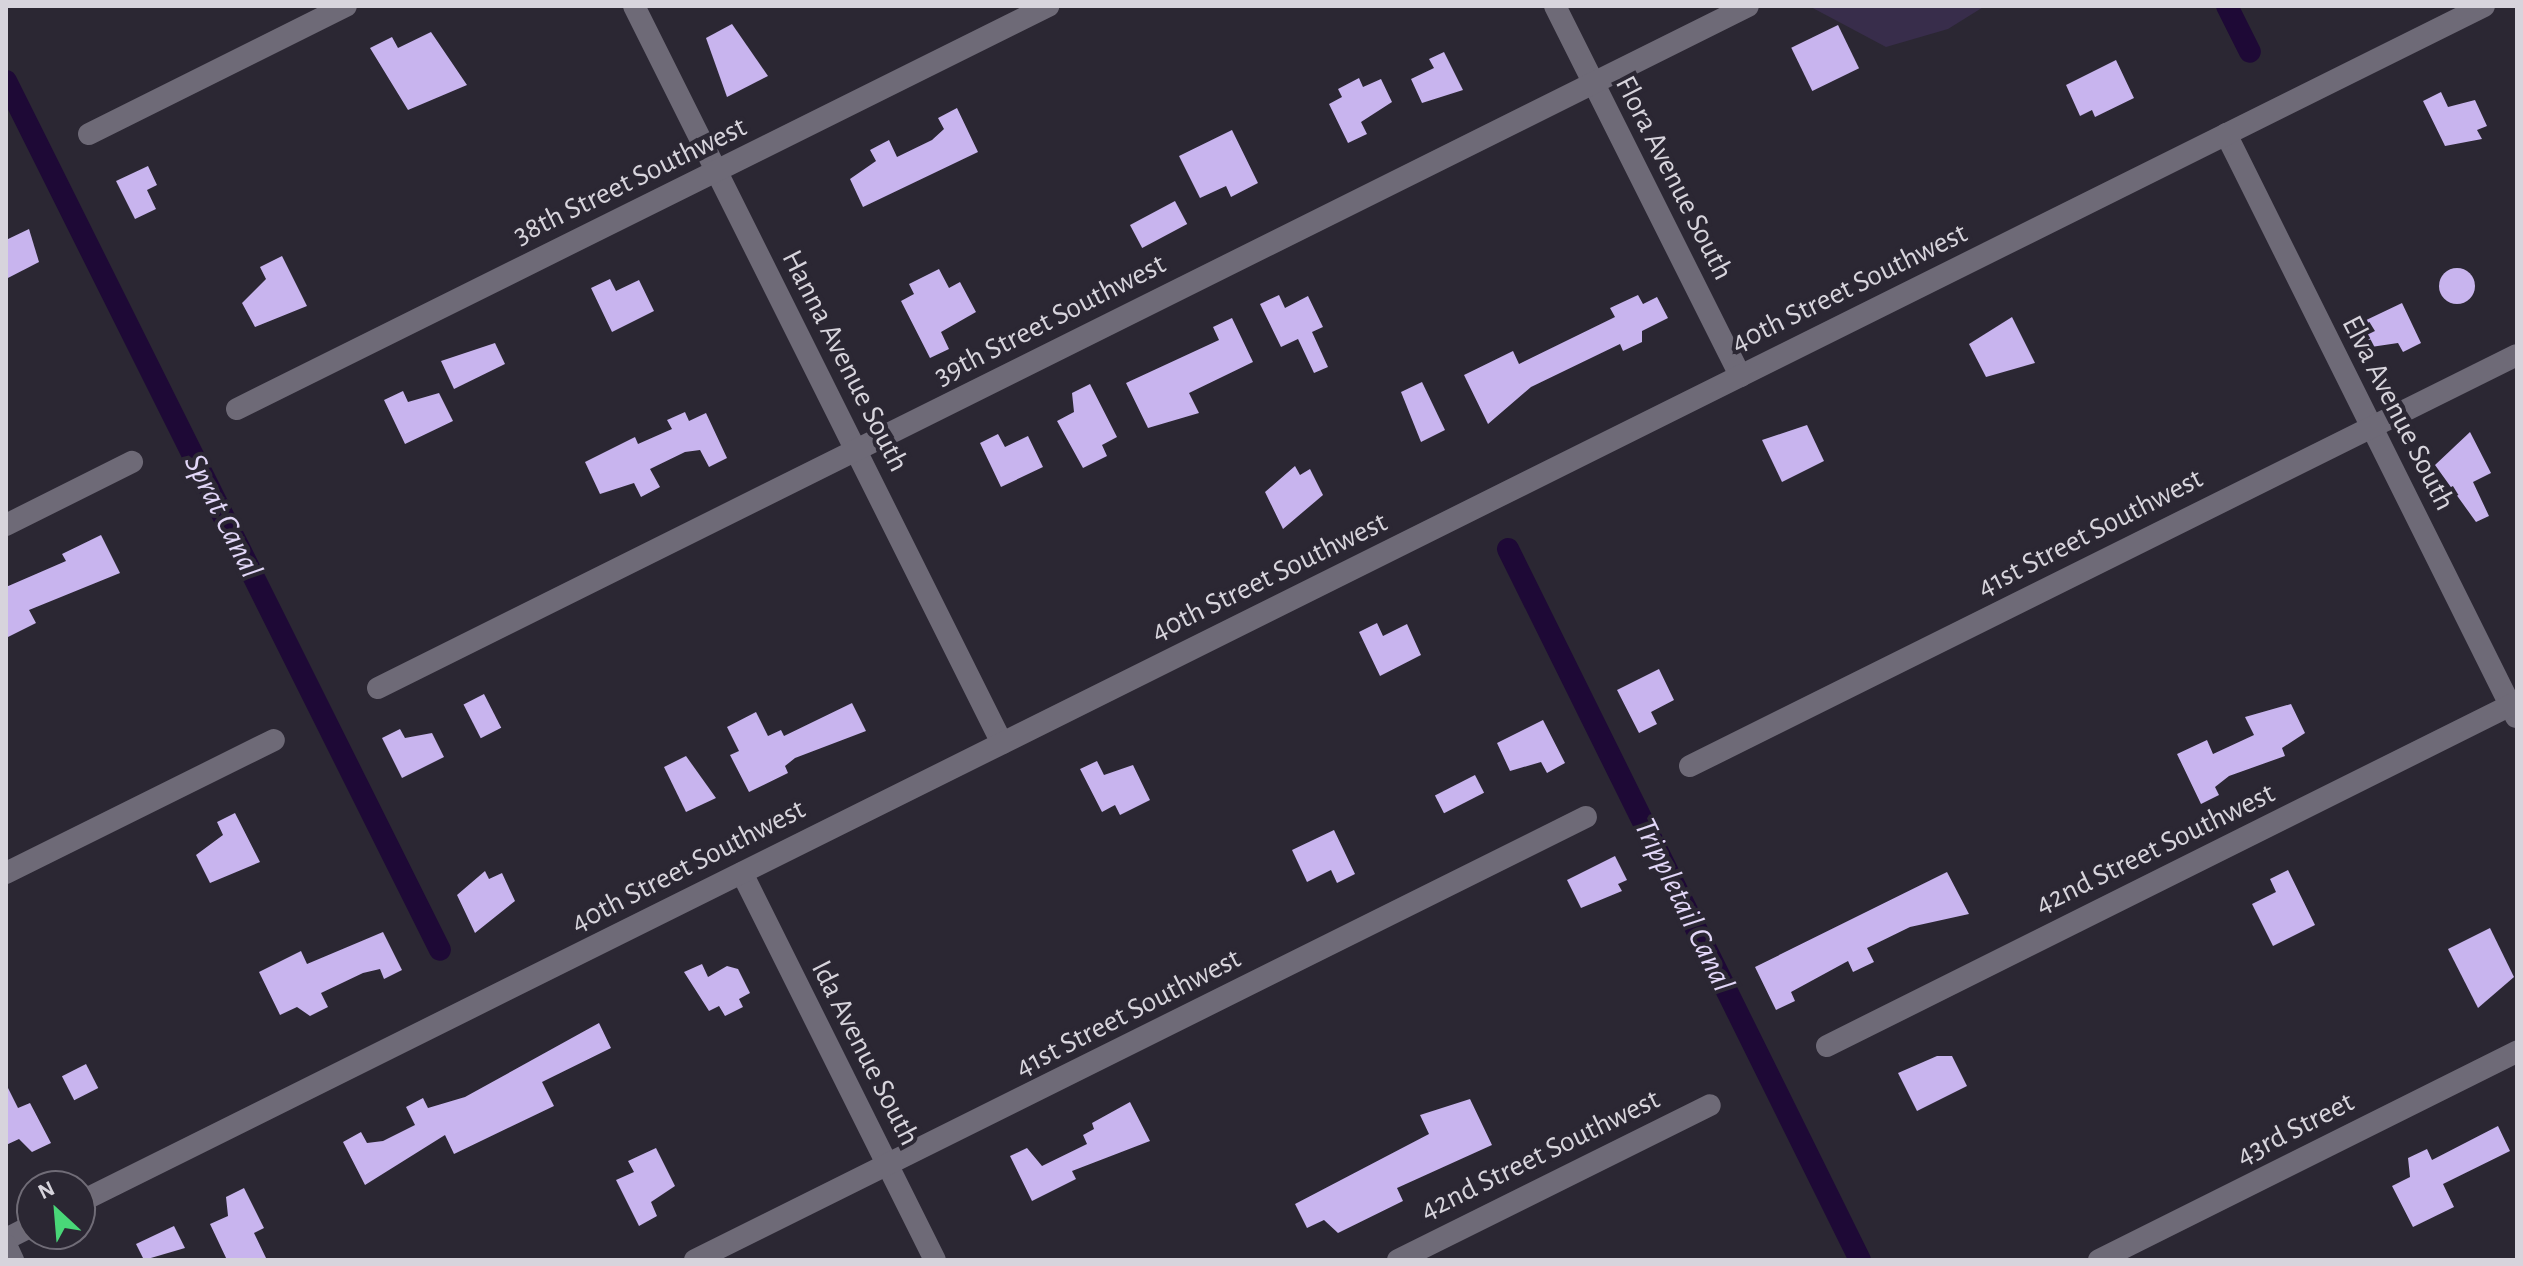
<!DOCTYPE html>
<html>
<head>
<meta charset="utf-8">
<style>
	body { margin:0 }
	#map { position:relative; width:2523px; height:1266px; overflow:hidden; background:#2b2733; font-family:"Alegreya Sans",sans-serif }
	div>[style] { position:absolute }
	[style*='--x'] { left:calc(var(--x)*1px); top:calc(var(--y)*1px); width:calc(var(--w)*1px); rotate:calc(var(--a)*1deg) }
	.green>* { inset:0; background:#382d4b }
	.canal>* { height:22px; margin:-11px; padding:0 11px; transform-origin:11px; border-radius:11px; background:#1e0936 }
	.building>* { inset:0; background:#c8b4ee; transform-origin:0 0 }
	.round { border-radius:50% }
	.street>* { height:22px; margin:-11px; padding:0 11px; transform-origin:11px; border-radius:11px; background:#6e6a77 }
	span { translate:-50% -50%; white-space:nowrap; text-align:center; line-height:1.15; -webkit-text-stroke:8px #2b2733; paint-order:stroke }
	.street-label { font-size:30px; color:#d7d4dc }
	.water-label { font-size:32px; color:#e2d7f8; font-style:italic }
	.frame { position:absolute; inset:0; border:8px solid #d7d4dc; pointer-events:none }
	.north { position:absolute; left:16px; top:1170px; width:80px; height:80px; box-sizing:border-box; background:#2b2733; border:2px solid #706c77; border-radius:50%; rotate:334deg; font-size:22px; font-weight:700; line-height:32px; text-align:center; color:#d7d4dc }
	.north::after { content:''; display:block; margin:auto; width:28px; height:36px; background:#49d778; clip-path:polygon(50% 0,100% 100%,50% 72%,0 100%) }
</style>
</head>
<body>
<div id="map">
	<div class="green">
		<div style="clip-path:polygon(1809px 6px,1985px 6px,1948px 29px,1886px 47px)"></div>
	</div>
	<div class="canal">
		<div style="--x:2227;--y:6;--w:51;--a:63.4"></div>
		<div style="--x:6;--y:81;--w:971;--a:63.46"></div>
		<div style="--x:1508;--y:549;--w:793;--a:63.66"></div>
	</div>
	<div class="building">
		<div style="clip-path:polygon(732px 24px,768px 76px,727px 97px,706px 38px)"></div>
		<div style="left:1838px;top:25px;width:48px;height:52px;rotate:64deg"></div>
		<div style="clip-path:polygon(431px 32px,467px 85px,408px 110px,370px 48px,392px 37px,398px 48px)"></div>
		<div style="clip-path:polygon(1444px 52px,1463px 90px,1422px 103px,1411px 79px,1434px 68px,1429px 59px)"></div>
		<div style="clip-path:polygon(2116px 60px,2134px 98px,2095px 117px,2092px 110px,2080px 116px,2066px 85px)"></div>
		<div style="clip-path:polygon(1359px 78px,1363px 87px,1381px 79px,1392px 102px,1361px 122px,1367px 134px,1348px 143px,1329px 104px,1342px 97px,1338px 89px)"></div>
		<div style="clip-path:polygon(2441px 92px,2448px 107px,2475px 100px,2487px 126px,2477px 130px,2482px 139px,2445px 146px,2423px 101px)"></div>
		<div style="clip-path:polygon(957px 108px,978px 152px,863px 207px,850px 179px,876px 161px,870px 150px,889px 140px,897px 157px,932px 140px,944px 129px,938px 118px)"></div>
		<div style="clip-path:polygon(1232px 130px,1258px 183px,1231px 197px,1226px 186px,1200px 198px,1179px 156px)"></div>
		<div style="clip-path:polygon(148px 166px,157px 185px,147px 190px,156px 209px,135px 219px,116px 181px)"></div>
		<div style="left:1175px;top:201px;width:26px;height:51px;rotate:62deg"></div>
		<div style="clip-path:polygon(29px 229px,39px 262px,6px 279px,6px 240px)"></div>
		<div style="clip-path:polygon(282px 256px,307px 306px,255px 327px,242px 303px,266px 279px,260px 267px)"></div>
		<div class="round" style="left:2439px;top:268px;width:36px;height:36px"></div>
		<div style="clip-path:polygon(939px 269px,949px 288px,960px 282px,976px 312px,941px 332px,949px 349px,930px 358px,901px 301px,914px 294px,909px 284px)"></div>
		<div style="clip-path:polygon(610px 279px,616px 291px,639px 280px,654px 311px,612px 332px,591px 288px)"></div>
		<div style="clip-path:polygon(1279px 295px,1285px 308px,1308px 296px,1323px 327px,1312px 332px,1328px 367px,1314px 373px,1298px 339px,1281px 347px,1260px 304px)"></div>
		<div style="clip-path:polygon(1638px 295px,1643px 304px,1657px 297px,1668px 318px,1642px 331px,1642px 342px,1623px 351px,1620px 344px,1531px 387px,1488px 424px,1464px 375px,1513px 351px,1519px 364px,1615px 317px,1610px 308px)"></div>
		<div style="clip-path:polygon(2402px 303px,2421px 343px,2403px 352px,2398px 343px,2371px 347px,2360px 323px)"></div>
		<div style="clip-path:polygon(2012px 317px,2035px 363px,1986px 377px,1969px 344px)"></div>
		<div style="clip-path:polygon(1232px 318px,1253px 362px,1189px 393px,1199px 413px,1148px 428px,1126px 383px,1219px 340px,1213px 327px)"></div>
		<div style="clip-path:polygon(495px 343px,505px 364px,454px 389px,441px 361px)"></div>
		<div style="clip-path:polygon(1422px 382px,1445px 430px,1421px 442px,1401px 392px)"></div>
		<div style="clip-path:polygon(1090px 384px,1117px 437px,1102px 445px,1107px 456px,1083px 468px,1057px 421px,1074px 412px,1072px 393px)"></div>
		<div style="clip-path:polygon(403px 391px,408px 402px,439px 393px,453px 421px,405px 444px,384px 400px)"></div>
		<div style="clip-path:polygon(685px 412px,689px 421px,706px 413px,727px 458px,709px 467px,700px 450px,685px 452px,650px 469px,660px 487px,641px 497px,634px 483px,600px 494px,585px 462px,635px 437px,638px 444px,672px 429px,667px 420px)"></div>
		<div style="clip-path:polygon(1807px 425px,1824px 461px,1782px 482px,1762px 440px)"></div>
		<div style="clip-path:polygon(2470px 432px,2491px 473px,2473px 482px,2489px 516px,2476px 522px,2435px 465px)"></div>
		<div style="clip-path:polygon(998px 434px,1005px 447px,1028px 436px,1043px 467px,1001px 487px,980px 443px)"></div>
		<div style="clip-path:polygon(1295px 466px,1300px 475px,1310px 469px,1323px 495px,1283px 529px,1265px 492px)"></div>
		<div style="clip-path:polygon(101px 535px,120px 573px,29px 610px,36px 623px,6px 638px,6px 587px,66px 561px,62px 554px)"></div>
		<div style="clip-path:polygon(1377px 623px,1383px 636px,1407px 624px,1421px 655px,1380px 676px,1359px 632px)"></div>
		<div style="clip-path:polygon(1659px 669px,1674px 700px,1651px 712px,1657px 724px,1639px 733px,1617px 690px)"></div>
		<div style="left:484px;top:694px;width:38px;height:23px;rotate:63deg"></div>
		<div style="clip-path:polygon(852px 703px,866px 731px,795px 758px,785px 766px,788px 773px,749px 792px,730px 755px,739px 751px,727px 727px,756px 712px,768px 736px,781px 730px,784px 736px)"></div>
		<div style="clip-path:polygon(2291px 704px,2305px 733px,2282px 748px,2285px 756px,2229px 776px,2215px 787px,2219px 795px,2201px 804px,2177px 754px,2207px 740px,2213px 754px,2254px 735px,2245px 717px)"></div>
		<div style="clip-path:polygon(1543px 720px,1565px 763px,1547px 773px,1541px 762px,1510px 771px,1497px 743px)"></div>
		<div style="clip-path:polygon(400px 729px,405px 738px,432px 733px,444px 757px,402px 778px,382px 738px)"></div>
		<div style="clip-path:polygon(686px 756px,716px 798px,686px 812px,664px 767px)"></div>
		<div style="clip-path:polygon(1097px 761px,1104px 775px,1133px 765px,1150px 800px,1120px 815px,1115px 805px,1102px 812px,1080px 769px)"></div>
		<div style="left:1475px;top:775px;width:20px;height:45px;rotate:63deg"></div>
		<div style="clip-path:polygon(235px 813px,260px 862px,210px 883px,196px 855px,223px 835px,217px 822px)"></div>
		<div style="clip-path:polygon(1334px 830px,1355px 874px,1337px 883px,1331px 870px,1307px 882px,1292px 850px)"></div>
		<div style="clip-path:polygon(1615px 856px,1627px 880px,1618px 884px,1622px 891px,1581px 908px,1567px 880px)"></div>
		<div style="clip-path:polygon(2288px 870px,2315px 925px,2273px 946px,2252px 904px,2276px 892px,2270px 879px)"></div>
		<div style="clip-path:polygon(485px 871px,489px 879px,502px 873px,515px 901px,475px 933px,457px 895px)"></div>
		<div style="clip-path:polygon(1947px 872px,1969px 914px,1910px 927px,1867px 948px,1874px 962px,1853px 972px,1848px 961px,1791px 992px,1795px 1001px,1776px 1010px,1755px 967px)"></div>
		<div style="clip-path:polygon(2490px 928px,2514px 977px,2478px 1008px,2448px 949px)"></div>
		<div style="clip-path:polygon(383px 932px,402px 970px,384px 979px,380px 969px,363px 973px,321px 993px,328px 1007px,310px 1016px,297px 1007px,280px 1015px,259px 972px,301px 951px,307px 964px)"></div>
		<div style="clip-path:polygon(702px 964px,708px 977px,727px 966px,738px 969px,750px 993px,739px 999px,743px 1007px,725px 1016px,719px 1006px,709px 1011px,684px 972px)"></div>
		<div style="clip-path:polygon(599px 1023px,611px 1048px,542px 1082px,554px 1106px,454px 1154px,445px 1135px,365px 1185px,343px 1142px,361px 1132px,367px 1143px,383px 1141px,415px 1125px,406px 1107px,423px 1098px,428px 1108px,465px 1097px)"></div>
		<div style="clip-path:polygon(1937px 1056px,1952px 1056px,1967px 1086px,1917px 1111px,1898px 1073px)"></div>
		<div style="left:86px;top:1064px;width:27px;height:27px;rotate:63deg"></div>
		<div style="clip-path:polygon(6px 1084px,18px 1108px,30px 1103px,51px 1143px,32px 1152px,19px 1139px,6px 1145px)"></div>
		<div style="clip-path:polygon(1470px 1099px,1492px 1145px,1397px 1188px,1403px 1201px,1338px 1233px,1324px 1220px,1307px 1228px,1295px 1204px,1429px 1134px,1420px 1115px)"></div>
		<div style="clip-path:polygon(1130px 1102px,1150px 1141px,1072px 1171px,1076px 1179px,1032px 1201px,1010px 1156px,1027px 1148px,1042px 1166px,1087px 1144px,1083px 1135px,1094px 1129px,1092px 1123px)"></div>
		<div style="clip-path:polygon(2498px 1126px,2510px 1151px,2443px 1184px,2454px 1207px,2413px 1227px,2392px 1186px,2410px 1177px,2408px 1158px,2427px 1149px,2432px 1160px)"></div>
		<div style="clip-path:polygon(656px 1148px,675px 1186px,651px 1202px,657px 1216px,639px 1226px,616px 1180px,634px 1172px,628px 1161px)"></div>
		<div style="clip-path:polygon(244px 1188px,264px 1228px,254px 1233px,267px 1260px,227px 1260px,210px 1224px,228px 1216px,226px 1197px)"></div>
		<div style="clip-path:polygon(174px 1226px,185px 1248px,144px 1260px,136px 1244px)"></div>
	</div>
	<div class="street">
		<div style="--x:634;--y:6;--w:824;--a:63.47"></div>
		<div style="--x:1555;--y:6;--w:414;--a:63.4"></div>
		<div style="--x:89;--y:134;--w:287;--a:-26.5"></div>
		<div style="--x:2226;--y:134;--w:651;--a:63.55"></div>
		<div style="--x:237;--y:409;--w:906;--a:-26.42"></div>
		<div style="--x:6;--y:525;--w:141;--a:-26.6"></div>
		<div style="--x:378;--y:688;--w:1530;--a:-26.46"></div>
		<div style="--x:1690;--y:766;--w:923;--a:-26.43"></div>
		<div style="--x:6;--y:873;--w:299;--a:-26.4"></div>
		<div style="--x:742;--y:873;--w:432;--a:63.5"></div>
		<div style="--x:1827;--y:1046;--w:771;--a:-26.5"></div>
		<div style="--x:80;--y:1202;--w:2685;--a:-26.45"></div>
		<div style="--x:6;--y:1239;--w:29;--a:-27"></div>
		<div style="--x:6;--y:1245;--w:17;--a:65"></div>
		<div style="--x:695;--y:1260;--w:995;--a:-26.44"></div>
		<div style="--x:1398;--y:1260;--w:348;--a:-26.4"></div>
		<div style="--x:2099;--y:1260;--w:467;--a:-26.5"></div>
	</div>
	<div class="street-label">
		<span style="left:1674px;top:178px;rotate:63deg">Flora Avenue South</span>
		<span style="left:630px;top:181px;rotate:-26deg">38th Street Southwest</span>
		<span style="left:1849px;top:288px;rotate:-26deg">40th Street Southwest</span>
		<span style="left:1050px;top:320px;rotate:-27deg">39th Street Southwest</span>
		<span style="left:845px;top:361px;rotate:63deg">Hanna Avenue South</span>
		<span style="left:2398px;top:413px;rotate:63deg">Elva Avenue South</span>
		<span style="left:2090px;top:533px;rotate:-27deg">41st Street Southwest</span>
		<span style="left:1269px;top:577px;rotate:-26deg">40th Street Southwest</span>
		<span style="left:2155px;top:849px;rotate:-26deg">42nd Street Southwest</span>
		<span style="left:688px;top:866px;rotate:-27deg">40th Street Southwest</span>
		<span style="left:1128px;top:1013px;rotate:-27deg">41st Street Southwest</span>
		<span style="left:865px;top:1053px;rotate:63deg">Ida Avenue South</span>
		<span style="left:2295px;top:1129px;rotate:-27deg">43rd Street</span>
		<span style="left:1540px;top:1155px;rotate:-26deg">42nd Street Southwest</span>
	</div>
	<div class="water-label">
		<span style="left:223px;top:516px;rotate:63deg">Sprat Canal</span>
		<span style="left:1684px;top:905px;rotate:64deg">Trippletail Canal</span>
	</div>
	<div class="frame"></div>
	<div class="north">N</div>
</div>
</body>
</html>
